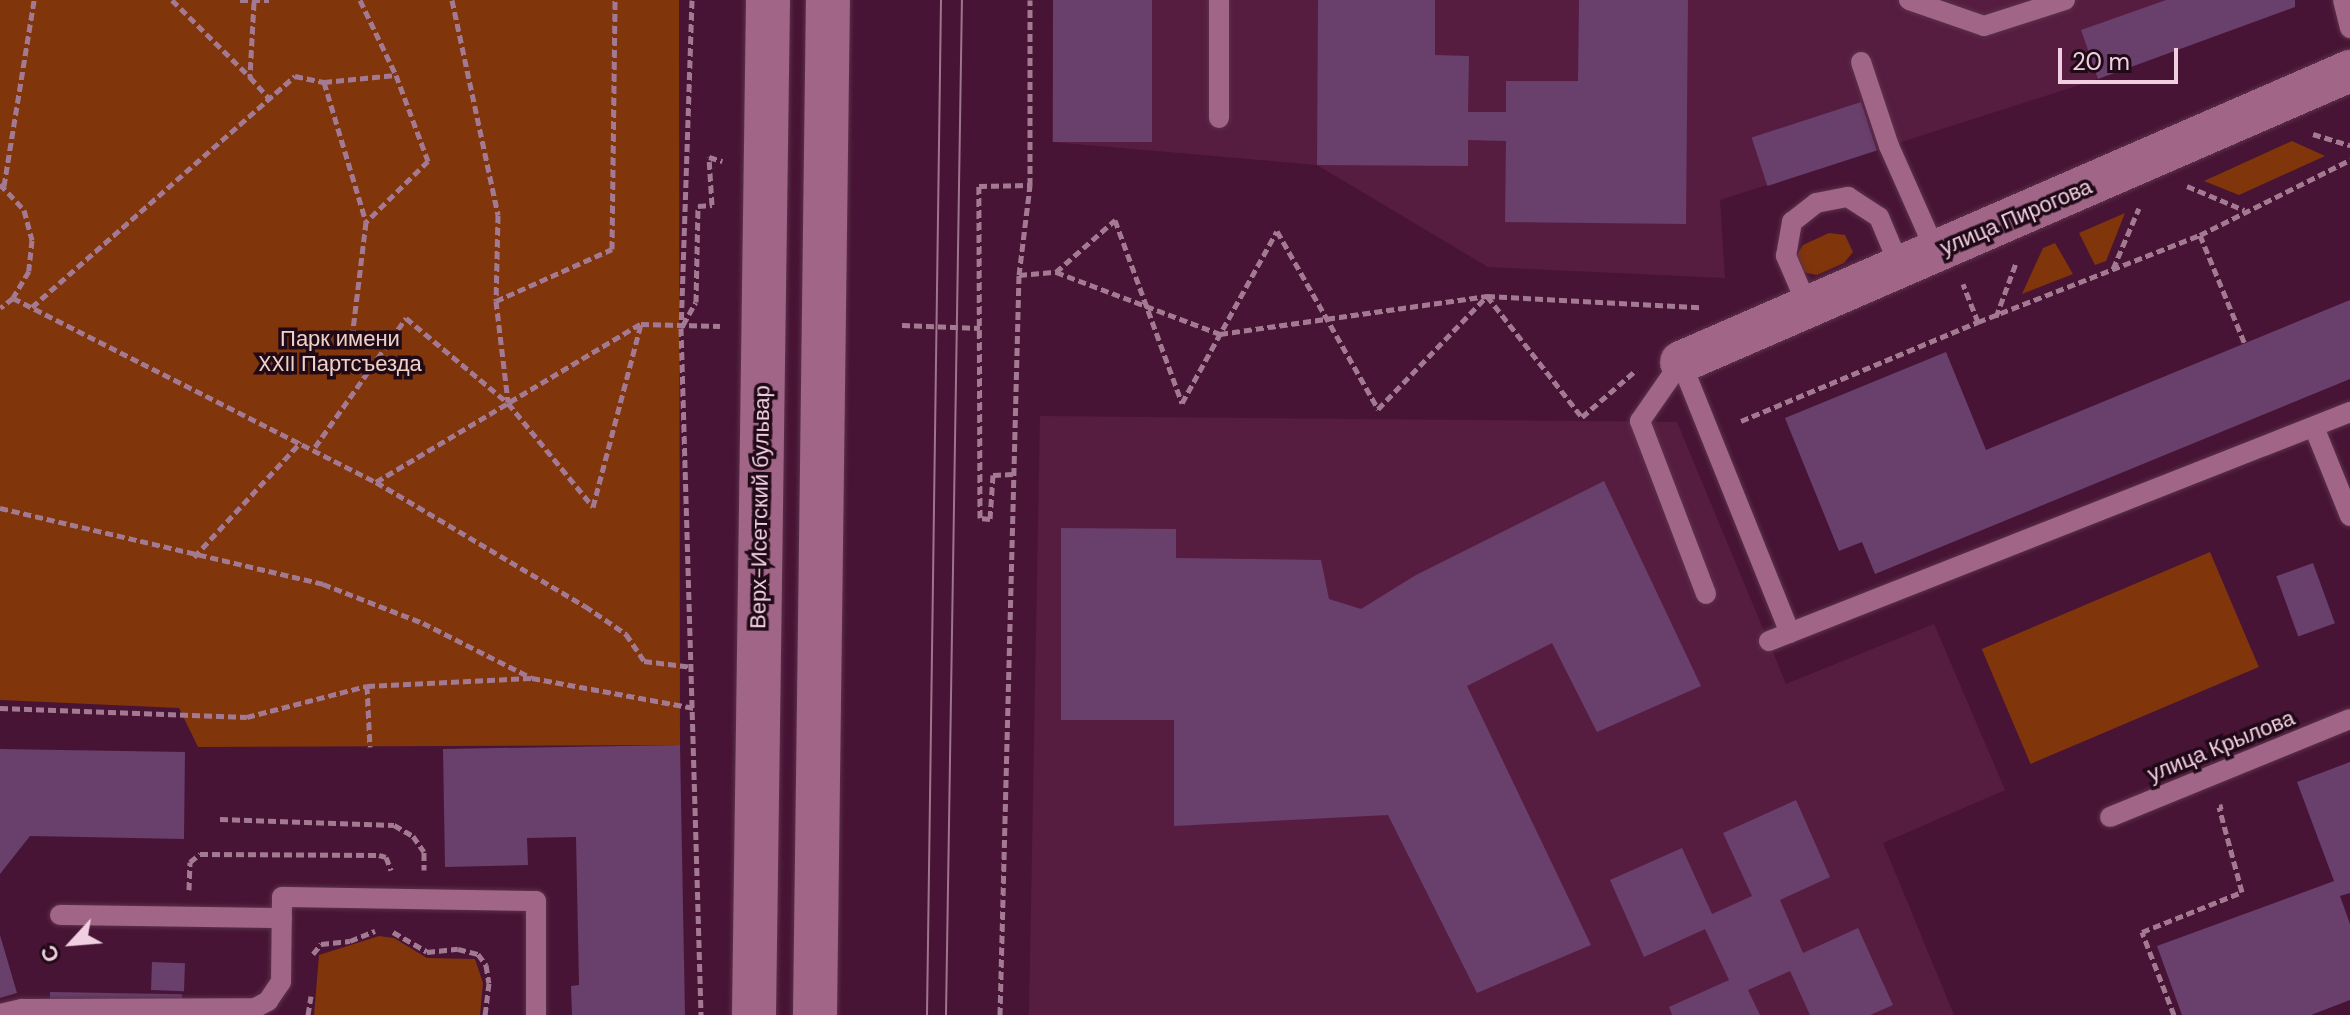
<!DOCTYPE html>
<html>
<head>
<meta charset="utf-8">
<style>
	body { margin:0 }
	#map { position:relative; width:2350px; height:1015px; overflow:hidden; background:#481435; font-family:"DM Sans",sans-serif }
	div>[style] { position:absolute }
	[style*='--x'] { left:calc(var(--x)*1px); top:calc(var(--y)*1px); width:calc(var(--w)*1px); rotate:calc(var(--a)*1deg) }
	.built>* { inset:0; background:#571d41 }
	.green>* { inset:0; background:#80350b; transform-origin:0 0 }
	.building>* { inset:0; background:#693f6c; transform-origin:0 0 }
	.path>* { height:5px; margin-top:-2.5px; transform-origin:0; background:repeating-linear-gradient(90deg,#a47a92 0 8px,transparent 0 12px) }
	.roads { filter:drop-shadow(0 0 2px #5b324b) drop-shadow(0 0 2px #5b324b) }
	.lane>* { height:20px; margin:-10px; padding:0 10px; transform-origin:10px; border-radius:10px; background:#a16587 }
	.street>* { height:42px; margin:-21px; padding:0 21px; transform-origin:21px; border-radius:21px; background:#a16587 }
	.secondary>* { height:44px; margin:-22px; padding:0 22px; transform-origin:22px; border-radius:22px; background:#a16587 }
	.tram>* { height:2px; margin:-1px; padding:0 1px; transform-origin:1px; border-radius:1px; background:#9f758d }
	span { translate:-50% -50%; white-space:nowrap; text-align:center; line-height:1.15; -webkit-text-stroke:7px #210a18; paint-order:stroke }
	.street-label { font-size:22px; color:#f0cfe0 }
	.park-label { font-size:22px; color:#eed2c5 }
	.north { position:absolute; left:32px; top:903px; width:80px; height:80px; -webkit-text-stroke:6px #210a18; paint-order:stroke; rotate:244deg; font-size:22px; font-weight:700; line-height:32px; text-align:center; color:#f0cfe0 }
	.north::after { content:''; display:block; margin:auto; width:28px; height:36px; background:#f0cfe0; clip-path:polygon(50% 0,100% 100%,50% 72%,0 100%) }
	.scale { position:absolute; left:2058px; top:48px; width:120px; height:36px; box-sizing:border-box; border:4px solid #f0cfe0; border-top:0; padding-left:10px; font-size:24px; line-height:28px; white-space:nowrap; color:#f0cfe0; -webkit-text-stroke:6px #210a18; paint-order:stroke }
</style>
</head>
<body>
<div id="map">
	<div class="built">
		<div style="clip-path:polygon(1053px 0,2295px 0,2295px 7px,2098px 79px,1720px 200px,1725px 278px,1488px 267px,1317px 165px,1052px 142px)"></div>
		<div style="clip-path:polygon(1040px 416px,1677px 422px,1786px 684px,1934px 624px,2005px 790px,1883px 843px,1954px 1015px,1029px 1015px)"></div>
	</div>
	<div class="green">
		<div style="clip-path:polygon(0 0,679px 0,680px 745px,198px 747px,179px 708px,0 700px)"></div>
		<div style="clip-path:polygon(2292px 141px,2325px 156px,2239px 195px,2204px 181px)"></div>
		<div style="clip-path:polygon(2125px 213px,2106px 261px,2095px 265px,2079px 233px)"></div>
		<div style="clip-path:polygon(1829px 233px,1845px 235px,1853px 252px,1844px 263px,1817px 275px,1802px 272px,1796px 256px,1803px 245px)"></div>
		<div style="clip-path:polygon(2055px 243px,2073px 274px,2022px 294px,2043px 248px)"></div>
		<div style="left:2210px;top:552px;width:125px;height:248px;rotate:67deg"></div>
		<div style="clip-path:polygon(379px 936px,394px 938px,427px 958px,475px 959px,483px 983px,480px 1015px,314px 1015px,319px 955px)"></div>
	</div>
	<div class="building">
		<div style="left:1053px;top:0;width:99px;height:142px"></div>
		<div style="clip-path:polygon(1318px 0,1435px 0,1435px 55px,1469px 56px,1468px 112px,1506px 112px,1506px 81px,1578px 81px,1579px 0,1688px 0,1686px 224px,1505px 222px,1506px 141px,1468px 140px,1468px 166px,1317px 165px)"></div>
		<div style="clip-path:polygon(2166px 0,2295px 0,2295px 7px,2098px 79px,2081px 30px)"></div>
		<div style="left:1861px;top:102px;width:51px;height:115px;rotate:72deg"></div>
		<div style="clip-path:polygon(2350px 300px,2350px 379px,1875px 574px,1862px 542px,1839px 551px,1785px 418px,1946px 352px,1986px 450px)"></div>
		<div style="clip-path:polygon(1604px 481px,1701px 686px,1597px 732px,1552px 643px,1467px 686px,1591px 945px,1477px 993px,1388px 815px,1174px 826px,1174px 720px,1061px 720px,1061px 528px,1176px 529px,1176px 558px,1321px 560px,1329px 599px,1361px 609px,1416px 575px)"></div>
		<div style="left:2313px;top:563px;width:64px;height:39px;rotate:70deg"></div>
		<div style="clip-path:polygon(680px 745px,685px 1015px,572px 1015px,571px 986px,579px 985px,576px 837px,527px 838px,528px 865px,445px 867px,443px 749px)"></div>
		<div style="clip-path:polygon(0 749px,185px 752px,184px 839px,30px 836px,0 874px)"></div>
		<div style="clip-path:polygon(2350px 762px,2350px 893px,2340px 896px,2350px 924px,2350px 1000px,2311px 1015px,2182px 1015px,2157px 946px,2334px 881px,2297px 782px)"></div>
		<div style="clip-path:polygon(1796px 800px,1830px 877px,1780px 900px,1803px 953px,1858px 928px,1893px 1005px,1870px 1015px,1810px 1015px,1790px 971px,1748px 990px,1760px 1015px,1672px 1015px,1669px 1007px,1729px 980px,1705px 929px,1644px 957px,1610px 880px,1682px 848px,1712px 914px,1752px 896px,1723px 833px)"></div>
		<div style="clip-path:polygon(0 935px,17px 993px,0 998px)"></div>
		<div style="left:152px;top:962px;width:33px;height:28px;rotate:2deg"></div>
		<div style="left:50px;top:992px;width:132px;height:23px;rotate:1deg"></div>
	</div>
	<div class="path">
		<div style="--x:172;--y:0;--w:110;--a:44.6"></div>
		<div style="--x:240;--y:0;--w:29;--a:0"></div>
		<div style="--x:360;--y:0;--w:83;--a:64.4"></div>
		<div style="--x:396;--y:75;--w:92;--a:69.6"></div>
		<div style="--x:428;--y:161;--w:87;--a:135.5"></div>
		<div style="--x:452;--y:0;--w:220;--a:77.9"></div>
		<div style="--x:498;--y:215;--w:86;--a:91.3"></div>
		<div style="--x:496;--y:301;--w:102;--a:83.2"></div>
		<div style="--x:692;--y:0;--w:328;--a:91.9"></div>
		<div style="--x:681;--y:328;--w:687;--a:88.33"></div>
		<div style="--x:254;--y:2;--w:75;--a:93.1"></div>
		<div style="--x:250;--y:77;--w:28;--a:48"></div>
		<div style="--x:324;--y:82;--w:146;--a:73.3"></div>
		<div style="--x:366;--y:222;--w:117;--a:96.9"></div>
		<div style="--x:2313;--y:134;--w:39;--a:17"></div>
		<div style="--x:0;--y:184;--w:35;--a:47"></div>
		<div style="--x:24;--y:210;--w:31;--a:75"></div>
		<div style="--x:32;--y:240;--w:31;--a:96"></div>
		<div style="--x:29;--y:271;--w:31;--a:121"></div>
		<div style="--x:13;--y:298;--w:16;--a:142"></div>
		<div style="--x:4;--y:186;--w:188;--a:-80.8"></div>
		<div style="--x:2187;--y:186;--w:62;--a:22.8"></div>
		<div style="--x:2200;--y:235;--w:118;--a:67.6"></div>
		<div style="--x:2113;--y:269;--w:66;--a:-66.9"></div>
		<div style="--x:1056;--y:272;--w:175;--a:20.7"></div>
		<div style="--x:1220;--y:334;--w:270;--a:-8.1"></div>
		<div style="--x:1487;--y:296;--w:213;--a:3"></div>
		<div style="--x:1019;--y:275;--w:37;--a:-5"></div>
		<div style="--x:1056;--y:272;--w:79;--a:-41.4"></div>
		<div style="--x:1115;--y:220;--w:195;--a:69.9"></div>
		<div style="--x:1182;--y:403;--w:196;--a:-61.1"></div>
		<div style="--x:1277;--y:231;--w:205;--a:60.4"></div>
		<div style="--x:1378;--y:409;--w:157;--a:-46"></div>
		<div style="--x:1487;--y:296;--w:154;--a:51.9"></div>
		<div style="--x:1582;--y:417;--w:72;--a:-41"></div>
		<div style="--x:13;--y:298;--w:407;--a:26.9"></div>
		<div style="--x:376;--y:482;--w:243;--a:30.7"></div>
		<div style="--x:585;--y:606;--w:50;--a:34.3"></div>
		<div style="--x:626;--y:634;--w:32;--a:56"></div>
		<div style="--x:644;--y:661;--w:49;--a:7"></div>
		<div style="--x:496;--y:301;--w:127;--a:-24.1"></div>
		<div style="--x:612;--y:249;--w:249;--a:-89.3"></div>
		<div style="--x:32;--y:307;--w:350;--a:-41.3"></div>
		<div style="--x:295;--y:76;--w:30;--a:12"></div>
		<div style="--x:324;--y:82;--w:72;--a:-5.6"></div>
		<div style="--x:1996;--y:317;--w:58;--a:-69.7"></div>
		<div style="--x:1978;--y:322;--w:238;--a:-21.4"></div>
		<div style="--x:2200;--y:235;--w:168;--a:-26.6"></div>
		<div style="--x:683;--y:325;--w:26;--a:-61"></div>
		<div style="--x:696;--y:302;--w:96;--a:-88.8"></div>
		<div style="--x:698;--y:206;--w:14;--a:-4"></div>
		<div style="--x:712;--y:205;--w:48;--a:-93.6"></div>
		<div style="--x:709;--y:157;--w:14;--a:17"></div>
		<div style="--x:902;--y:325;--w:78;--a:2.2"></div>
		<div style="--x:1741;--y:421;--w:257;--a:-22.7"></div>
		<div style="--x:1978;--y:322;--w:41;--a:-111.5"></div>
		<div style="--x:315;--y:447;--w:158;--a:-54.8"></div>
		<div style="--x:406;--y:318;--w:133;--a:39.8"></div>
		<div style="--x:508;--y:403;--w:134;--a:50.7"></div>
		<div style="--x:593;--y:507;--w:189;--a:-75.3"></div>
		<div style="--x:641;--y:324;--w:79;--a:1.5"></div>
		<div style="--x:1013;--y:474;--w:20;--a:177"></div>
		<div style="--x:993;--y:475;--w:44;--a:93.9"></div>
		<div style="--x:990;--y:519;--w:10;--a:-174"></div>
		<div style="--x:980;--y:518;--w:332;--a:-90.2"></div>
		<div style="--x:979;--y:186;--w:51;--a:-1.1"></div>
		<div style="--x:376;--y:482;--w:308;--a:-30.9"></div>
		<div style="--x:0;--y:508;--w:332;--a:13.2"></div>
		<div style="--x:323;--y:584;--w:107;--a:21.3"></div>
		<div style="--x:423;--y:623;--w:122;--a:26.8"></div>
		<div style="--x:532;--y:678;--w:165;--a:10.5"></div>
		<div style="--x:194;--y:557;--w:157;--a:-47.1"></div>
		<div style="--x:367;--y:686;--w:61;--a:87.2"></div>
		<div style="--x:0;--y:708;--w:247;--a:2.1"></div>
		<div style="--x:247;--y:717;--w:124;--a:-14.5"></div>
		<div style="--x:367;--y:686;--w:164;--a:-2.8"></div>
		<div style="--x:220;--y:819;--w:174;--a:2"></div>
		<div style="--x:394;--y:825;--w:22;--a:30"></div>
		<div style="--x:413;--y:836;--w:19;--a:55"></div>
		<div style="--x:424;--y:852;--w:18;--a:90"></div>
		<div style="--x:189;--y:890;--w:28;--a:-88"></div>
		<div style="--x:190;--y:862;--w:13;--a:-39"></div>
		<div style="--x:200;--y:854;--w:179;--a:0.3"></div>
		<div style="--x:379;--y:855;--w:7;--a:16"></div>
		<div style="--x:386;--y:857;--w:14;--a:69"></div>
		<div style="--x:393;--y:932;--w:39;--a:30"></div>
		<div style="--x:427;--y:952;--w:31;--a:-6"></div>
		<div style="--x:458;--y:949;--w:21;--a:14"></div>
		<div style="--x:478;--y:954;--w:14;--a:54"></div>
		<div style="--x:486;--y:965;--w:18;--a:81"></div>
		<div style="--x:489;--y:983;--w:32;--a:97"></div>
		<div style="--x:313;--y:954;--w:13;--a:-51"></div>
		<div style="--x:321;--y:944;--w:29;--a:-6"></div>
		<div style="--x:350;--y:941;--w:27;--a:-22"></div>
		<div style="--x:308;--y:1015;--w:19;--a:-81"></div>
		<div style="--x:1000;--y:1015;--w:740;--a:-88.53"></div>
		<div style="--x:1019;--y:275;--w:91;--a:-83"></div>
		<div style="--x:1030;--y:185;--w:185;--a:-90"></div>
		<div style="--x:2174;--y:1015;--w:89;--a:-111.1"></div>
		<div style="--x:2142;--y:932;--w:108;--a:-21.8"></div>
		<div style="--x:2242;--y:892;--w:88;--a:-105.1"></div>
		<div style="--x:2219;--y:807;--w:4;--a:-14"></div>
	</div>
	<div class="roads">
		<div class="lane">
			<div style="--x:1909;--y:0;--w:79;--a:19.1"></div>
			<div style="--x:1984;--y:26;--w:85;--a:-17.8"></div>
			<div style="--x:2343;--y:0;--w:29;--a:76"></div>
			<div style="--x:1861;--y:62;--w:89;--a:71.6"></div>
			<div style="--x:1889;--y:146;--w:116;--a:66.1"></div>
			<div style="--x:1219;--y:118;--w:118;--a:-90"></div>
			<div style="--x:1808;--y:307;--w:56;--a:-113.3"></div>
			<div style="--x:1786;--y:256;--w:35;--a:-80"></div>
			<div style="--x:1792;--y:222;--w:31;--a:-38"></div>
			<div style="--x:1816;--y:203;--w:33;--a:-11"></div>
			<div style="--x:1848;--y:197;--w:37;--a:33"></div>
			<div style="--x:1879;--y:217;--w:54;--a:67.2"></div>
			<div style="--x:1681;--y:362;--w:292;--a:68.1"></div>
			<div style="--x:1681;--y:362;--w:72;--a:124.8"></div>
			<div style="--x:1640;--y:421;--w:185;--a:69.1"></div>
			<div style="--x:2314;--y:427;--w:96;--a:68"></div>
			<div style="--x:1769;--y:641;--w:625;--a:-21.51"></div>
			<div style="--x:2110;--y:817;--w:259;--a:-22.2"></div>
			<div style="--x:60;--y:915;--w:222;--a:0.8"></div>
			<div style="--x:0;--y:1014;--w:23;--a:-13"></div>
			<div style="--x:22;--y:1009;--w:233;--a:-0.2"></div>
			<div style="--x:255;--y:1008;--w:15;--a:-28"></div>
			<div style="--x:268;--y:1001;--w:23;--a:-56"></div>
			<div style="--x:281;--y:982;--w:85;--a:-89.3"></div>
			<div style="--x:282;--y:897;--w:254;--a:0.9"></div>
			<div style="--x:536;--y:901;--w:114;--a:90"></div>
		</div>
		<div class="street">
			<div style="--x:1681;--y:362;--w:730;--a:-23.51"></div>
		</div>
		<div class="secondary">
			<div style="--x:754;--y:1015;--w:1015;--a:-89.21"></div>
			<div style="--x:815;--y:1015;--w:1015;--a:-89.27"></div>
		</div>
	</div>
	<div class="tram">
		<div style="--x:927;--y:1015;--w:1015;--a:-89.21"></div>
		<div style="--x:946;--y:1015;--w:1015;--a:-89.1"></div>
	</div>
	<div class="street-label">
		<span style="left:2016px;top:217px;rotate:-23deg">улица Пирогова</span>
		<span style="left:760px;top:507px;rotate:-89deg">Верх-Исетский бульвар</span>
		<span style="left:2221px;top:746px;rotate:-22deg">улица Крылова</span>
	</div>
	<div class="park-label">
		<span style="left:340px;top:351px">Парк имени<br>XXII Партсъезда</span>
	</div>
	<div class="north">С</div>
	<div class="scale">20 m</div>
</div>
</body>
</html>
